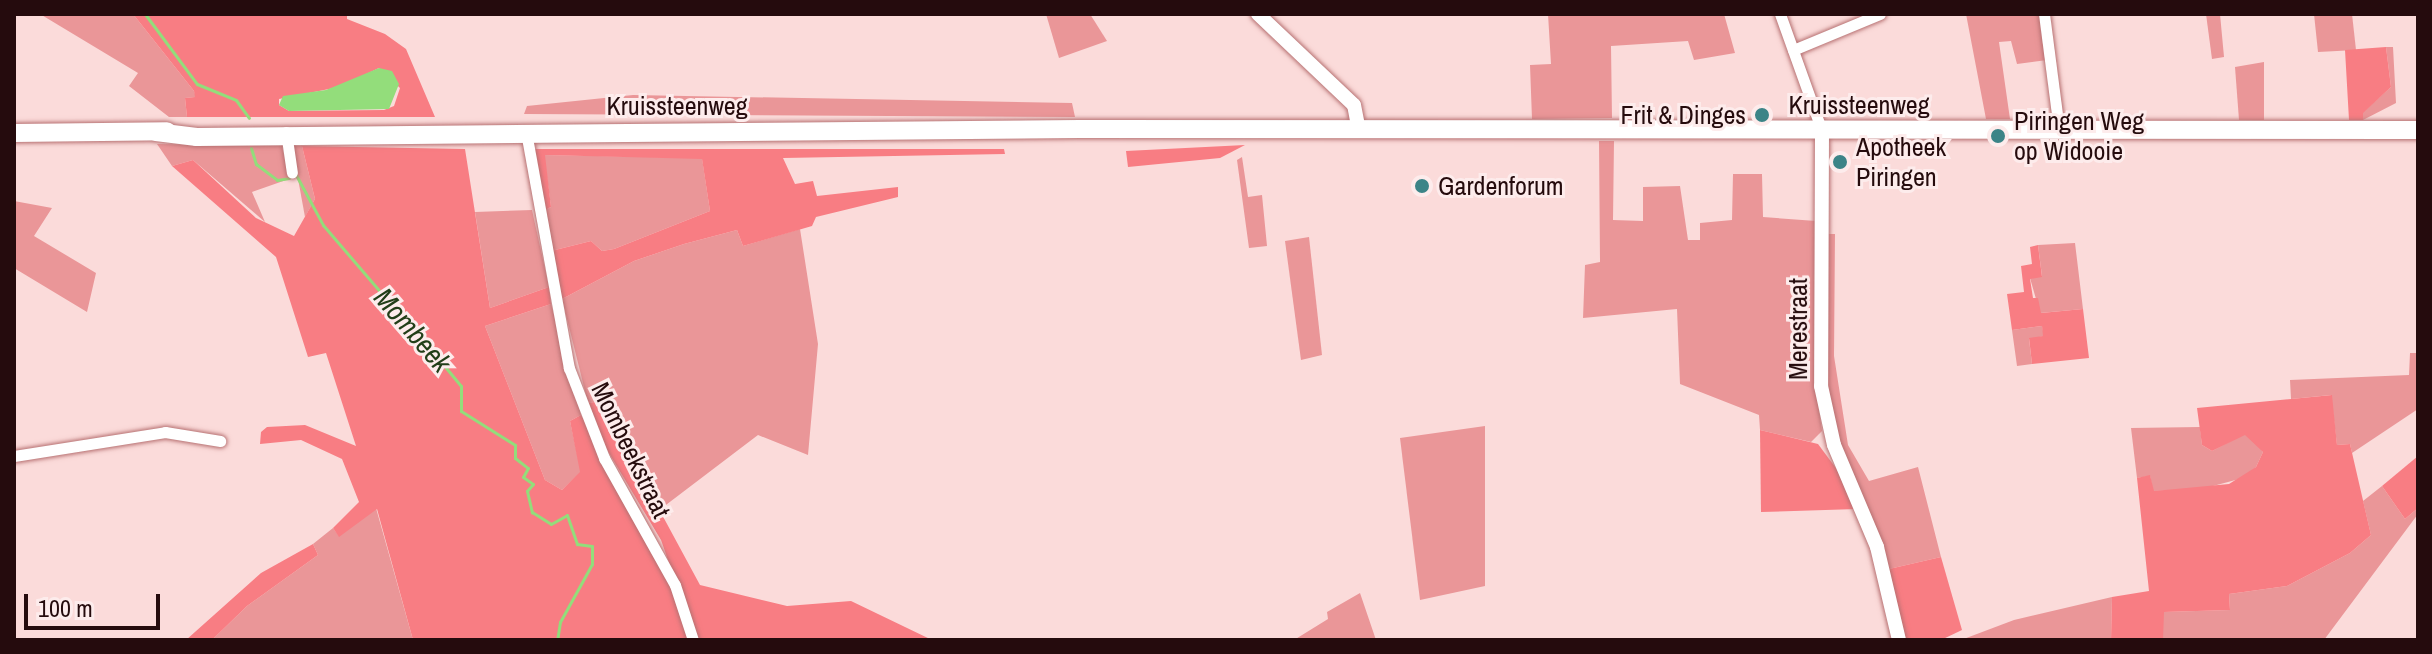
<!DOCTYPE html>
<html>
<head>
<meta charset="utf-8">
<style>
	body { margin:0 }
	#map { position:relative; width:2432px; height:654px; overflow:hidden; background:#fbdbda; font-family:"Archivo Narrow",sans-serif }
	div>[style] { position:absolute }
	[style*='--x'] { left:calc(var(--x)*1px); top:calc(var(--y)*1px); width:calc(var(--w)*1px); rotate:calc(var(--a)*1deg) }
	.green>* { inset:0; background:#ea9698 }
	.forest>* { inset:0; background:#f87d83 }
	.water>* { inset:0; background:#93dd7b }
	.stream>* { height:3px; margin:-1.5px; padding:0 1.5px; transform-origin:1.5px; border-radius:1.5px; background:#93dd7b }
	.roads { filter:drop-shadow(0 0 2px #b77172) drop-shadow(0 0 2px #b77172) }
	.minor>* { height:11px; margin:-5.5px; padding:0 5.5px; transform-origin:5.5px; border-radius:5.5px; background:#fff }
	.tertiary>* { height:14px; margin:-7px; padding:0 7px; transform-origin:7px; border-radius:7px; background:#fff }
	.primary>* { height:18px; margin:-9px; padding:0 9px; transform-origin:9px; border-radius:9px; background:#fff }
	.dots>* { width:22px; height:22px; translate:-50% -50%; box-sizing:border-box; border:4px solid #fdecec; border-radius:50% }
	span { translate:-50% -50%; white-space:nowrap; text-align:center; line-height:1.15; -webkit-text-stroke:6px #fdecec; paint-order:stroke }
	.street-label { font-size:26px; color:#250b0d }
	.poi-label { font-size:26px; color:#250b0d }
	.right { translate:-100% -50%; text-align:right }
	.left { translate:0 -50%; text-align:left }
	.water-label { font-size:28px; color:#223e18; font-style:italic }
	.frame { position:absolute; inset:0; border:16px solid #250b0d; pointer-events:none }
	.scale { position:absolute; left:24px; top:594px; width:136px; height:36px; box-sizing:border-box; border:4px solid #250b0d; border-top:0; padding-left:10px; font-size:24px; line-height:28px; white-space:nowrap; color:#250b0d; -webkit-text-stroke:6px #fdecec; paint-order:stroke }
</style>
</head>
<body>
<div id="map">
	<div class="green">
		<div style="clip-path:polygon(40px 14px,133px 14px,194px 91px,196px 97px,185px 98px,187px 117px,169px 117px,129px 86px,138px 73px)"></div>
		<div style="clip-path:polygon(1046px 14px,1090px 14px,1107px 41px,1059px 58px)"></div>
		<div style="clip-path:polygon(1548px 14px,1724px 14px,1735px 53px,1694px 60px,1688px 41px,1611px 46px,1612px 118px,1532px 119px,1530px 65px,1551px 64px)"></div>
		<div style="clip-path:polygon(1966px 14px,2040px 14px,2047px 60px,2017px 64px,2011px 41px,1999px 42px,2010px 119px,1986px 119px)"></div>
		<div style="clip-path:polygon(2206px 14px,2220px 14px,2224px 57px,2212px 59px)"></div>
		<div style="clip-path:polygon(2314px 14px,2352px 14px,2356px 50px,2318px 52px)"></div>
		<div style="clip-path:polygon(2386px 47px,2393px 47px,2396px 103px,2363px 120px,2362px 113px,2391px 87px)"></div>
		<div style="clip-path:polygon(2264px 62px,2264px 120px,2239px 120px,2235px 67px)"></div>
		<div style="clip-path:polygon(633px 95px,1072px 103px,1075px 117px,524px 114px,527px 106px)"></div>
		<div style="clip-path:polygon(1599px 141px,1614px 141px,1613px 220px,1643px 221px,1643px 187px,1680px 186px,1688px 240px,1700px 240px,1700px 223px,1732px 220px,1733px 174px,1762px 174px,1763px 217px,1816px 221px,1814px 375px,1822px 431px,1811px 442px,1760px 430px,1759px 415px,1680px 384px,1677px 309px,1583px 318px,1585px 265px,1600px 262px)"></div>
		<div style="clip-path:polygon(157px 144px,282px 146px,289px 179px,252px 192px,265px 222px,193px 160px,172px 166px)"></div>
		<div style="clip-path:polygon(292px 146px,302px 146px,315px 199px,305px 217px)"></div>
		<div style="clip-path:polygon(544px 155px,702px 158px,710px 211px,614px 249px,602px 251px,591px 241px,551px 251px,543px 211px,551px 207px)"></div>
		<div style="clip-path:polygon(1242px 157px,1248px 197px,1262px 195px,1267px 246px,1249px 248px,1237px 160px)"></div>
		<div style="clip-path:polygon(14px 201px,52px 208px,34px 236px,96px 273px,87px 312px,14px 268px)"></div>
		<div style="clip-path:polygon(532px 210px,549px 287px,490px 308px,475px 212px)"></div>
		<div style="clip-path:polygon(800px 229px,818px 344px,808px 455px,758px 435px,654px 514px,596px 402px,588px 403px,562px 299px,634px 261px,684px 244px,737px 230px,743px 246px)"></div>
		<div style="clip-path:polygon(1828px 234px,1835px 234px,1834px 356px,1848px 445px,1869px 481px,1918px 467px,1941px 557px,1889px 569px,1835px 431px,1828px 403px)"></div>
		<div style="clip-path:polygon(1309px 237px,1322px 355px,1301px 360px,1285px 241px)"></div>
		<div style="clip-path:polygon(2075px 243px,2083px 309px,2040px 313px,2030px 278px,2042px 276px,2038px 245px)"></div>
		<div style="clip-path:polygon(551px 304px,581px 415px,570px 421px,581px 472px,562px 490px,545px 480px,485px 326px)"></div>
		<div style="clip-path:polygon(2042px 326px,2044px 336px,2029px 339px,2032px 364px,2017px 366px,2012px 330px)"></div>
		<div style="clip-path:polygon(2410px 353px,2418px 353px,2418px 409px,2352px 453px,2350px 444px,2337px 445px,2331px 395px,2291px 399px,2290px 380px,2409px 375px)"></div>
		<div style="clip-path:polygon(1485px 426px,1485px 586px,1420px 600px,1400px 438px)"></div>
		<div style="clip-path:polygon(2200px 427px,2202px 445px,2212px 451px,2245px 434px,2256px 442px,2263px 452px,2256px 467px,2243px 478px,2198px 490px,2153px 491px,2150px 476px,2137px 478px,2131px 428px)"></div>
		<div style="clip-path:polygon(2382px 486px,2405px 519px,2418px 508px,2418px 514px,2324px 640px,2163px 640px,2163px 612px,2230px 610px,2229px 594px,2287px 586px,2350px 553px,2371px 535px,2363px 501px)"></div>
		<div style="clip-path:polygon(376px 508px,413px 640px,212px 640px,247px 606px,318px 555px,313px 544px,333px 528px,339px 536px)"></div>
		<div style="clip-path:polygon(1360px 593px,1376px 640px,1294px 640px,1328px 619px,1327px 612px)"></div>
		<div style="clip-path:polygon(2112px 597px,2111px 640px,1961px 640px,2014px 620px)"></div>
	</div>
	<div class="forest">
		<div style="clip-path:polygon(evenodd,133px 14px,347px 14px,347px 19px,385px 34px,406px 49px,435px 117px,187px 117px,185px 98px,195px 97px,194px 91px,133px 14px,379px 68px,400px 88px,394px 106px,384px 110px,289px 111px,279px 105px,279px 99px,339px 87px,379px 68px)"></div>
		<div style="clip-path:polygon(2386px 47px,2391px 87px,2363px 113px,2363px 120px,2349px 120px,2345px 50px)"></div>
		<div style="clip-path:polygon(1245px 145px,1220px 158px,1128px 167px,1126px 151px)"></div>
		<div style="clip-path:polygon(302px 146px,465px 149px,490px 308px,549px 287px,551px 304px,485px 326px,545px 480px,562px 490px,580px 472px,570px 421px,581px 415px,672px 585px,688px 640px,413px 640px,377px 509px,339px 537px,333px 528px,359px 502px,342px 459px,301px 440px,260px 444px,261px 432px,267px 427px,305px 425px,356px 446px,326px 353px,308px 357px,276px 257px,172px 166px,193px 160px,256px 218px,294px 236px,315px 199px)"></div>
		<div style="clip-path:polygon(534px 149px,1004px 149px,1005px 154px,783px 158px,795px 184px,813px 181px,817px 196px,898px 187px,898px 197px,816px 217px,812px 226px,743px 246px,737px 230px,684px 244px,634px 261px,562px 299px,551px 251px,591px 241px,602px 251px,614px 249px,710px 211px,702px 159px,545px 155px,551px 207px,543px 211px)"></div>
		<div style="clip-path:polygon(2038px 245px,2042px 277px,2030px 279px,2033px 298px,2038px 298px,2041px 313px,2083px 309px,2089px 358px,2032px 364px,2029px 338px,2043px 336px,2042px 326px,2012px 330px,2007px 294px,2024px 292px,2021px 266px,2032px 264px,2030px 247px)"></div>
		<div style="clip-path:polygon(2332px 395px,2337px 445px,2350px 444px,2371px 535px,2350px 553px,2287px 586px,2229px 594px,2230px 610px,2164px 612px,2163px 640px,2111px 640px,2112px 597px,2149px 591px,2137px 478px,2150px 475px,2154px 491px,2229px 484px,2256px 467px,2263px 452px,2245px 435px,2212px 451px,2202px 445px,2197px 408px)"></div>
		<div style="clip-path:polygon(595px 402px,653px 513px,660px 511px,700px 585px,787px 606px,851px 601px,932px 640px,696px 640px,661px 540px,603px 443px,588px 403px)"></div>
		<div style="clip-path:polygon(1760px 430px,1818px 444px,1844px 479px,1857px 509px,1761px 512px)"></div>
		<div style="clip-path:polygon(2418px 456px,2418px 508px,2405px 519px,2382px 486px)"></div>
		<div style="clip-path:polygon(313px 544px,318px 555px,247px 606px,212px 640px,186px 640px,261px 573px)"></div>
		<div style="clip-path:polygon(1941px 557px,1962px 630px,1941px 640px,1906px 640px,1889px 569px)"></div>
	</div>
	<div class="water">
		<div style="clip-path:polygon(379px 68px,392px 71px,399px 84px,389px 109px,289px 111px,279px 105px,283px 96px,326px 90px)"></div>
	</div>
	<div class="stream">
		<div style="--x:145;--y:14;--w:87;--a:53.4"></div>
		<div style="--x:197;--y:84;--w:42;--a:22.3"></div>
		<div style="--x:236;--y:100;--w:22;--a:54"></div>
		<div style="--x:251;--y:148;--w:17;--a:73"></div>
		<div style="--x:256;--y:164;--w:26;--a:37"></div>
		<div style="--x:277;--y:180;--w:12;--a:-9"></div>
		<div style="--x:296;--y:175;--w:57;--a:61.6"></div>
		<div style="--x:323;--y:225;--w:128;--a:49.4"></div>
		<div style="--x:406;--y:322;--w:13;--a:72"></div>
		<div style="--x:410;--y:334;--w:9;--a:6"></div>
		<div style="--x:419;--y:335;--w:66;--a:50.5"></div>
		<div style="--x:461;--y:386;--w:25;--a:90"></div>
		<div style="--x:461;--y:411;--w:64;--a:32.2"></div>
		<div style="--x:515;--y:445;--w:13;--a:90"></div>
		<div style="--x:515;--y:458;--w:16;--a:38"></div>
		<div style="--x:528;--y:468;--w:10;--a:119"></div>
		<div style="--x:523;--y:477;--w:12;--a:35"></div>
		<div style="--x:533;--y:484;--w:9;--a:131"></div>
		<div style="--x:527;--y:491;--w:22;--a:77"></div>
		<div style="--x:532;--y:512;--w:22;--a:32"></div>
		<div style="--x:551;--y:524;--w:18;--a:-29"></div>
		<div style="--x:567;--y:515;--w:31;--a:71"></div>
		<div style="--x:577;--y:544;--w:15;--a:8"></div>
		<div style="--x:592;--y:546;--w:18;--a:90"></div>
		<div style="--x:592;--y:564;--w:66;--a:118.9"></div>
		<div style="--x:560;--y:622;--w:18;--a:99"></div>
	</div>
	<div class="roads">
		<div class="minor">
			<div style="--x:1780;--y:14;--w:124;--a:70.3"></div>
			<div style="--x:2044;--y:14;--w:117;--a:82.6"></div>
			<div style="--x:1793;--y:50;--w:94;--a:-22.5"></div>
			<div style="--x:286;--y:132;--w:41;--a:81.7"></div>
			<div style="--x:526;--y:132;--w:240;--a:79.7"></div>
			<div style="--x:569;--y:368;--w:97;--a:68.7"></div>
			<div style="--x:604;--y:458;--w:145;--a:60.8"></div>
			<div style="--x:675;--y:585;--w:58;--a:71.9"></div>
			<div style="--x:14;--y:456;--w:153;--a:-9"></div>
			<div style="--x:165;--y:432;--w:56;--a:9.3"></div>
		</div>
		<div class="tertiary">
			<div style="--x:1258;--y:14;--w:132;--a:43.5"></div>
			<div style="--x:1354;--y:105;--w:26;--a:79"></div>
			<div style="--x:1822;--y:131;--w:255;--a:90.2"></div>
			<div style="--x:1821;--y:386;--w:60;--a:77.6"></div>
			<div style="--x:1834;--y:445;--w:111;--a:67.1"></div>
			<div style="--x:1877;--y:547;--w:96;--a:76.7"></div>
		</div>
		<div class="primary">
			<div style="--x:156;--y:132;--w:41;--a:7"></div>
			<div style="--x:197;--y:137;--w:883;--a:-0.52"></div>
			<div style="--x:1080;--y:129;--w:1338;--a:0.04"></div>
			<div style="--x:14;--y:133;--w:153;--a:-0.7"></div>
		</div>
	</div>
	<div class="dots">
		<div style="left:1762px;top:115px;background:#3c8487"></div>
		<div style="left:1998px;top:136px;background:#3c8487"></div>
		<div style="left:1840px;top:162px;background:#3c8487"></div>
		<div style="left:1422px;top:186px;background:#3c8487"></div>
	</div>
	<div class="street-label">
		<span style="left:1859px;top:105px">Kruissteenweg</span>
		<span style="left:677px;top:106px">Kruissteenweg</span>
		<span style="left:1798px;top:329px;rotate:-90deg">Merestraat</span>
		<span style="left:631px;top:450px;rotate:64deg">Mombeekstraat</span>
	</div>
	<div class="poi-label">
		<span class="right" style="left:1746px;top:115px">Frit &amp; Dinges</span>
		<span class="left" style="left:2014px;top:136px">Piringen Weg<br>op Widooie</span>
		<span class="left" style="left:1856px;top:162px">Apotheek<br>Piringen</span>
		<span class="left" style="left:1438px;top:186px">Gardenforum</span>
	</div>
	<div class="water-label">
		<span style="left:413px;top:330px;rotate:49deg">Mombeek</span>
	</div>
	<div class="frame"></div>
	<div class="scale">100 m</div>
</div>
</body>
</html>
